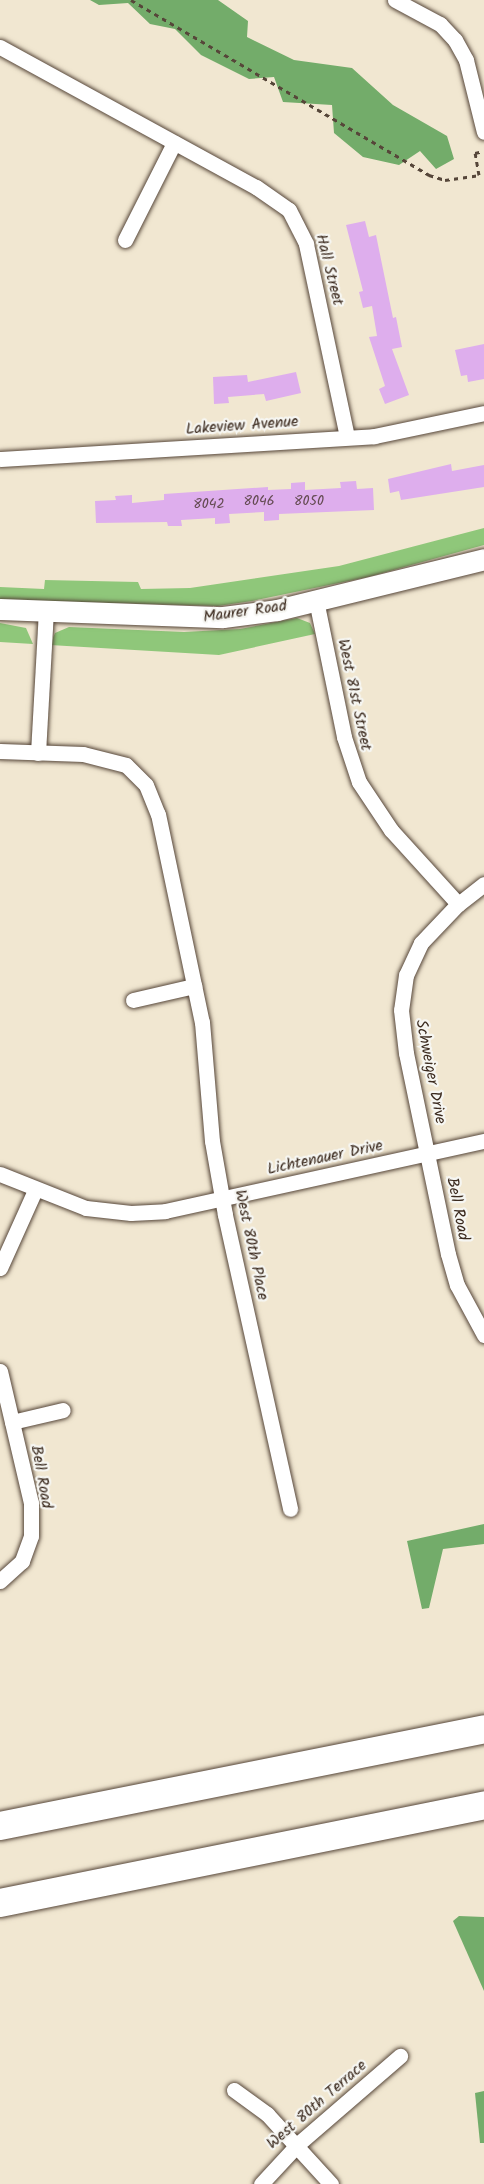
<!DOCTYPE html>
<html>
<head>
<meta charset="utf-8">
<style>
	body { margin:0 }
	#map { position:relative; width:484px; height:2184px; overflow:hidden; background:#f1e7d1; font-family:Kalam,sans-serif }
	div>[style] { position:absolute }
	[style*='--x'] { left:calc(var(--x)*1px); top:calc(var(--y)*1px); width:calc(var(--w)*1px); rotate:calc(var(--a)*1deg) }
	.green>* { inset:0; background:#8fc77a }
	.forest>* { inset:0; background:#73ac6a }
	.building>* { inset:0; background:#deaeed }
	.path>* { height:3px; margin-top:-1.5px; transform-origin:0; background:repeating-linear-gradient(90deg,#564639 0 4.5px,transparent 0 9px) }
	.roads { filter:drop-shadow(0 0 2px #564639) drop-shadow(0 0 2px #564639) }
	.street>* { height:15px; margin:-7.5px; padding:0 7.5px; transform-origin:7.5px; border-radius:7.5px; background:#fff }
	.secondary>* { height:21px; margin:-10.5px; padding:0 10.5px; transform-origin:10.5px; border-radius:10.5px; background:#fff }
	.highway>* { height:28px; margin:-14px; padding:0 14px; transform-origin:14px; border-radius:14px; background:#fff }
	span { translate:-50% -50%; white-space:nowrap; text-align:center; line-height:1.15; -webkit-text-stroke:4.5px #f6f6f2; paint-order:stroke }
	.number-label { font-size:14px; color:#644b52 }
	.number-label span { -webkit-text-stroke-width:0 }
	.street-label { font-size:16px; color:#3b2a1e }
</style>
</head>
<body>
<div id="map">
	<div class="green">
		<div style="clip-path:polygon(484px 528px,484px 545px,368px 577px,252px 601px,218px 606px,0 600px,0 587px,44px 589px,45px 580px,138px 582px,141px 589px,190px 588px,339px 566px)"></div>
		<div style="clip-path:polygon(297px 618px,310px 623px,315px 634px,219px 655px,50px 645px,55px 633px,69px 627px,184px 632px,240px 629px)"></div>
		<div style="clip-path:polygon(0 623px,26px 628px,33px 644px,0 642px)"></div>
	</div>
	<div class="forest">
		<div style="clip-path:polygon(90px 0,218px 0,248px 21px,247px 37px,294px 60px,352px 68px,393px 105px,447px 136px,454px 159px,436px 169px,420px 151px,399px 165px,363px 157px,334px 133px,332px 105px,283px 102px,274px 77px,249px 79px,201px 55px,175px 29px,150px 24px,128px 3px,99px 5px)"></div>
		<div style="clip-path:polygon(484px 1524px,484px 1544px,443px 1549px,429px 1608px,422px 1609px,407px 1541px)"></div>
		<div style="clip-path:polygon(459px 1916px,484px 1917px,484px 1991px,453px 1921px)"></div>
		<div style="clip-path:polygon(484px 2091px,484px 2143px,480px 2143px,475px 2093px)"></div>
	</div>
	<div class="building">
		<div style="clip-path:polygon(365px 221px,369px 237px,376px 235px,393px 318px,396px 317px,402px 347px,392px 349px,409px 395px,385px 404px,379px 389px,385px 386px,369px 337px,377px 336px,372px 306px,363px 308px,359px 292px,363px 291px,346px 225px)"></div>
		<div style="clip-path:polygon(484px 344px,484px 379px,468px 382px,467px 375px,461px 376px,455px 350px)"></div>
		<div style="clip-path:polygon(296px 372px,301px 393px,266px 401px,264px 394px,228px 397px,229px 403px,214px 404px,213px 377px,247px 375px,248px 382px)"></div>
		<div style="clip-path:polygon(451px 464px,452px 471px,484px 465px,484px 487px,401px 500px,399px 491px,390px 493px,388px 479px)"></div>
		<div style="clip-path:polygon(356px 481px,357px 489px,373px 488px,374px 510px,279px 514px,279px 520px,264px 521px,264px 512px,229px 514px,230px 523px,215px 524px,215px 518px,181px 520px,182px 526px,168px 526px,167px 522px,96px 523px,95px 501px,116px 500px,115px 496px,132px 495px,132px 503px,164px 500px,164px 494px,268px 487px,268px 490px,291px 489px,291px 483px,305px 482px,305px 490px,341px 488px,340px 482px)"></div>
	</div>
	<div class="path">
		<div style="--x:131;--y:0;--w:346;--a:30.4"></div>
		<div style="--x:429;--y:175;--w:17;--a:17"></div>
		<div style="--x:445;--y:180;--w:34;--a:-8"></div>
		<div style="--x:479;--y:175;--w:22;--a:-100"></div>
		<div style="--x:475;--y:153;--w:9;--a:-13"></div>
	</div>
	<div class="roads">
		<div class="street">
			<div style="--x:395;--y:0;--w:51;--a:28.1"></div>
			<div style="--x:440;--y:24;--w:22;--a:47"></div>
			<div style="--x:455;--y:40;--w:23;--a:61"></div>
			<div style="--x:466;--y:60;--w:74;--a:76"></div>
			<div style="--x:0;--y:47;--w:292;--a:28.7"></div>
			<div style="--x:256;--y:187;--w:40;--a:34.9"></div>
			<div style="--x:289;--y:210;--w:38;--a:63"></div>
			<div style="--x:306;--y:244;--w:197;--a:78"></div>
			<div style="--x:125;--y:240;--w:109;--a:-63.2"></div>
			<div style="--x:0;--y:459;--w:375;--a:-3.5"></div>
			<div style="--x:374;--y:436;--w:112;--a:-11.8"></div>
			<div style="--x:316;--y:600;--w:140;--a:78.4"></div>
			<div style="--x:344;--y:737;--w:47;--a:71.6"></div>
			<div style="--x:359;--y:782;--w:58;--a:56.3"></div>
			<div style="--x:391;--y:830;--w:100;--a:47.8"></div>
			<div style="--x:0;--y:751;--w:83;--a:2.1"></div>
			<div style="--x:83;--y:754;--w:44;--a:14.3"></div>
			<div style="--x:126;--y:765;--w:28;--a:45"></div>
			<div style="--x:146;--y:785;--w:31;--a:68"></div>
			<div style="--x:158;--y:814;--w:213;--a:78.1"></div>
			<div style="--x:202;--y:1022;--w:119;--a:85.2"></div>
			<div style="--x:212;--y:1141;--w:75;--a:80"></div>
			<div style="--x:225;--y:1215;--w:301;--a:77.5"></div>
			<div style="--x:38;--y:753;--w:141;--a:-86.8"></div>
			<div style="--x:484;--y:884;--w:33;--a:142"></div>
			<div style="--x:458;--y:904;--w:54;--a:133.5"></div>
			<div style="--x:421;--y:943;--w:35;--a:115"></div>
			<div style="--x:406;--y:975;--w:35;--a:98"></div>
			<div style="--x:401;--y:1010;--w:43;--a:83.4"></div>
			<div style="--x:406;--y:1053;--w:205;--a:78.2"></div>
			<div style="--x:448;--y:1254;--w:32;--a:74"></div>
			<div style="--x:457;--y:1285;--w:57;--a:61.6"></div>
			<div style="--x:133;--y:1000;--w:63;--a:-12.9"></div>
			<div style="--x:0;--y:1174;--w:92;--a:21.6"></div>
			<div style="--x:86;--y:1208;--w:45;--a:6.3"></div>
			<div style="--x:131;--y:1213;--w:34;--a:-3"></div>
			<div style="--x:165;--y:1211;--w:327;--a:-12.4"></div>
			<div style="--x:0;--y:1268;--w:85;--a:-65.8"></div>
			<div style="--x:0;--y:1371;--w:136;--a:76.8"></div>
			<div style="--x:31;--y:1503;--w:33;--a:90"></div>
			<div style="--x:31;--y:1536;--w:27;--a:110"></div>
			<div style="--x:22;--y:1561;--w:30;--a:138"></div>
			<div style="--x:12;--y:1422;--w:52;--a:-13.2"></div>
			<div style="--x:234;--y:2090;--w:41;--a:36"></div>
			<div style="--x:267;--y:2114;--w:95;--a:47.6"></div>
			<div style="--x:261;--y:2184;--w:54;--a:-47.2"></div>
			<div style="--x:298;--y:2144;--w:135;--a:-40.8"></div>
		</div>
		<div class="secondary">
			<div style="--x:0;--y:609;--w:223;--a:2.1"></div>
			<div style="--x:223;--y:617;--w:54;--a:-7.4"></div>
			<div style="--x:277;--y:610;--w:213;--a:-13.8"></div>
		</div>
		<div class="highway">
			<div style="--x:0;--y:1826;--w:494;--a:-11.3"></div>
			<div style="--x:0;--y:1903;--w:494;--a:-11.4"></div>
		</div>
	</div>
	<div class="number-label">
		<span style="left:259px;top:501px">8046</span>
		<span style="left:309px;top:501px">8050</span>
		<span style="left:209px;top:504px">8042</span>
	</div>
	<div class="street-label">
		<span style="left:329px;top:270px;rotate:76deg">Hall Street</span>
		<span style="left:242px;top:426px;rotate:-4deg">Lakeview Avenue</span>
		<span style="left:245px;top:612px;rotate:-8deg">Maurer Road</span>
		<span style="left:354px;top:695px;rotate:78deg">West 81st Street</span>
		<span style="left:430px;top:1072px;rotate:79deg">Schweiger Drive</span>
		<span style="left:325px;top:1158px;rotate:-12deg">Lichtenauer Drive</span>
		<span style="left:457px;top:1209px;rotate:79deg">Bell Road</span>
		<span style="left:251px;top:1245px;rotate:78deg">West 80th Place</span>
		<span style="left:41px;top:1477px;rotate:80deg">Bell Road</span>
		<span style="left:317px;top:2105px;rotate:-41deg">West 80th Terrace</span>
	</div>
</div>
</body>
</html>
